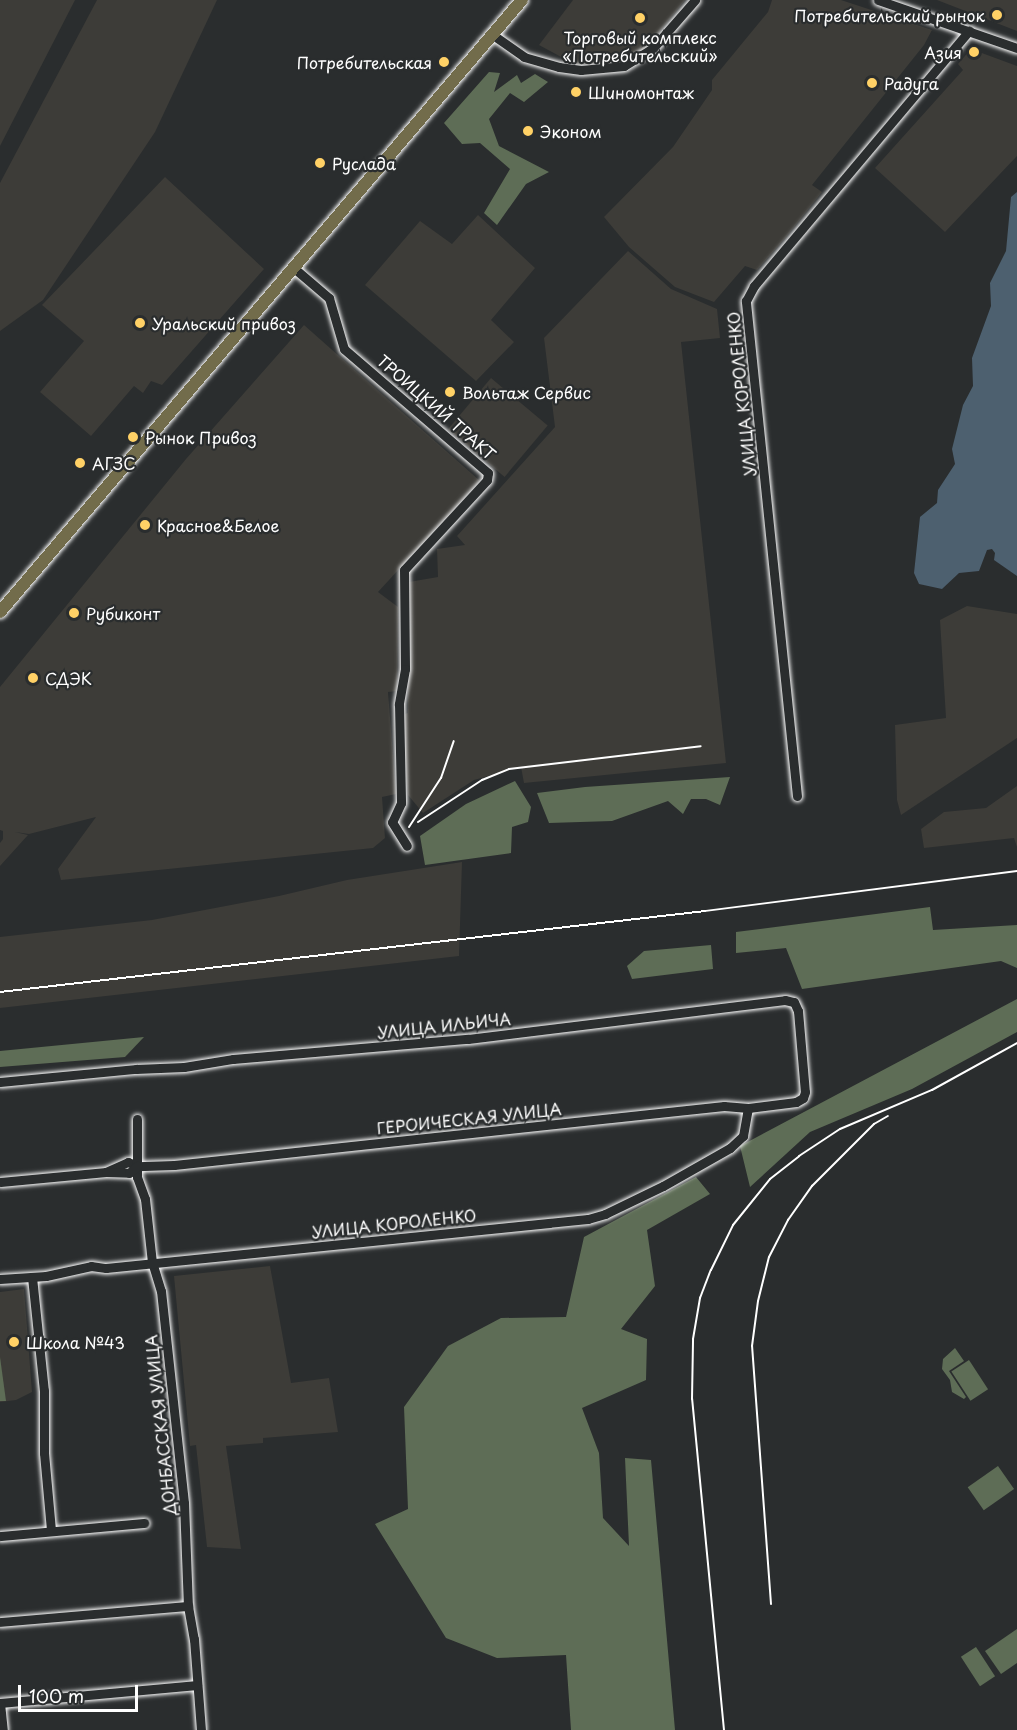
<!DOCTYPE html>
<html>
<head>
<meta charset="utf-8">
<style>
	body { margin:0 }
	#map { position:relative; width:1017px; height:1730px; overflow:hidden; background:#2a2d2e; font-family:"Playpen Sans",sans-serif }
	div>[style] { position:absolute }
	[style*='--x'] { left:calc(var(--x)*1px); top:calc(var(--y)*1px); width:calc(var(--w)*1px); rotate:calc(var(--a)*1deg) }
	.built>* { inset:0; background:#3d3c38; transform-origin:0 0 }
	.green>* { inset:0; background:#5e6d56; transform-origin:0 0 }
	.water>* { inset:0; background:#4d606f }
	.roads { filter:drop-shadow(0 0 2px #fff) drop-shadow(0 0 2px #fff) }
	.minor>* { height:9px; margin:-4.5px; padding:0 4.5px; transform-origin:4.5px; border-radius:4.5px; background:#2a2d2e }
	.major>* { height:12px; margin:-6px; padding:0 6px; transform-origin:6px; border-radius:6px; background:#726c4b }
	.rail>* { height:2px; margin:-1px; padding:0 1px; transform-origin:1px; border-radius:1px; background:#fff }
	.dots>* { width:16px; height:16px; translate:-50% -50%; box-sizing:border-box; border:3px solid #2a2d2e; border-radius:50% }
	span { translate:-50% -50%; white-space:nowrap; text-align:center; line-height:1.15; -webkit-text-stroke:4.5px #2a2d2e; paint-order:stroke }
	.poi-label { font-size:16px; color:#fff }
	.right { translate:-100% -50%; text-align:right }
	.left { translate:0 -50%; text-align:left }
	.street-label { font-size:16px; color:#fff }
	.scale { position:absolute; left:18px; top:1685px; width:120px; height:27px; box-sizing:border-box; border:3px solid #fff; border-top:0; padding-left:8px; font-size:18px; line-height:21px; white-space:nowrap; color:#fff; -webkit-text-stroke:4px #2a2d2e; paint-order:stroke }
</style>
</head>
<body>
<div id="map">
	<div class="built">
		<div style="clip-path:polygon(0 0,75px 0,0 146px)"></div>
		<div style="clip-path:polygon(97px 0,217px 0,155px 132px,43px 300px,0 331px,0 183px)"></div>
		<div style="clip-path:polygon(573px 0,685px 0,646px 48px,617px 62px,576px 65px,539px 45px)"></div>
		<div style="clip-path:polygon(772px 0,841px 0,932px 30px,924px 45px,812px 185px,822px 192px,786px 237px,757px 270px,745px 266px,714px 302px,675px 287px,629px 247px,604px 217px,673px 147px,712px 90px,712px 80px,768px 12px)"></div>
		<div style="clip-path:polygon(937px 0,1017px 0,1017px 31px)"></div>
		<div style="clip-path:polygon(971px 49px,1017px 66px,1017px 156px,945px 232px,875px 168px,963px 70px,958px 64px)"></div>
		<div style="clip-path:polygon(165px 177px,264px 269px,162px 385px,151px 381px,143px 393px,134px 386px,91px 436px,40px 392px,84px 341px,42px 305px)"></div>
		<div style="clip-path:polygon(478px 215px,535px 268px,491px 320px,514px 342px,476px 381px,365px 285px,420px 221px,452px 244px)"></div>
		<div style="clip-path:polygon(628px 251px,671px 289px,717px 309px,720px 338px,681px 342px,726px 763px,524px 783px,521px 767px,474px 780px,423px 813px,408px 795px,402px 715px,408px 713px,409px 582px,438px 577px,437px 549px,465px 545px,457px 536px,555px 427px,544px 338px)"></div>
		<div style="clip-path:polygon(304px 325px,480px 481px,378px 592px,398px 607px,397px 691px,388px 692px,396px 794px,382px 797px,385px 838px,373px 848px,61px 880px,58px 869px,96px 817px,29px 834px,15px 832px,28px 835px,0 866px,0 843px,3px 839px,3px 831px,0 830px,0 687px,186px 459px)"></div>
		<div style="left:491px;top:378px;width:74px;height:67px;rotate:40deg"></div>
		<div style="clip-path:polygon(967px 606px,1017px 614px,1017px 738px,901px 815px,897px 800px,895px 725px,946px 718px,940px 620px)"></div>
		<div style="clip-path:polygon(1017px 786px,1017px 847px,1014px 838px,924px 848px,921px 829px,944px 812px,986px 808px)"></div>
		<div style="clip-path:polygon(462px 862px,459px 956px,0 1008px,0 937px,152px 920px,279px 896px,347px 880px)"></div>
		<div style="clip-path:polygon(270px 1266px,291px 1383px,329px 1378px,338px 1432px,263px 1438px,263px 1443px,226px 1446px,241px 1549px,207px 1547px,196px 1445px,190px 1446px,174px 1276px)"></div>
		<div style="clip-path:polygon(24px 1289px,32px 1392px,16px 1400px,0 1402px,0 1292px)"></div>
	</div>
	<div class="green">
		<div style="clip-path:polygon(489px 72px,500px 73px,494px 92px,517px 75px,521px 83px,535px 74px,548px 82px,524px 102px,510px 93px,489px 119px,499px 146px,549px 172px,526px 184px,497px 225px,484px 213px,510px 169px,480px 143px,462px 144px,444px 123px)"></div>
		<div style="clip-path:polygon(730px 777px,720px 805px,706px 799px,691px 799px,683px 814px,668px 801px,612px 821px,549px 823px,537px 793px,585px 787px)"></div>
		<div style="clip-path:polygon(515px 781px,531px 807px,528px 822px,512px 827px,511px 853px,425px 865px,420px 836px,466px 804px)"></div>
		<div style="clip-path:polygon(930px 907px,933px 930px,1017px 925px,1017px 968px,1001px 961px,802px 989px,786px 948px,736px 953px,736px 932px)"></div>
		<div style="clip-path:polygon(711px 945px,713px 969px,632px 979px,627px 966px,644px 951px)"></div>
		<div style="clip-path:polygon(1017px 999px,1017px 1032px,912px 1089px,810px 1132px,750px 1187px,740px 1146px)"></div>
		<div style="clip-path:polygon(144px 1037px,125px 1057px,0 1067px,0 1051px)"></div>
		<div style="clip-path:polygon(696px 1177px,710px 1194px,647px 1230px,655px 1286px,621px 1329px,647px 1339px,646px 1380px,582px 1408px,599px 1453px,603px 1518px,629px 1546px,625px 1458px,651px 1460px,675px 1730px,571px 1730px,566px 1655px,497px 1658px,446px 1638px,375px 1524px,408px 1509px,404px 1407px,448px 1346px,501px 1318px,566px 1317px,584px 1237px)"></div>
		<div style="clip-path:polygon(955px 1348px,964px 1361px,949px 1371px,966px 1397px,964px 1399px,952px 1392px,950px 1380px,942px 1369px,943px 1359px)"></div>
		<div style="clip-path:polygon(0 1357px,6px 1401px,0 1401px)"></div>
		<div style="left:969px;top:1360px;width:35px;height:21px;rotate:57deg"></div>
		<div style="left:998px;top:1466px;width:28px;height:37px;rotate:55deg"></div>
		<div style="clip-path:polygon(1017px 1629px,1017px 1663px,1001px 1674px,985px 1651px)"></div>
		<div style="left:976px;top:1647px;width:35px;height:18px;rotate:57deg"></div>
	</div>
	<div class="water">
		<div style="clip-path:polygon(1017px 192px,1017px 576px,994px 560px,995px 553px,992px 549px,987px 550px,979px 571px,959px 573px,942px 589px,919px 584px,914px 573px,920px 517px,937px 503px,938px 490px,955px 464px,952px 449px,963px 405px,973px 386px,972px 358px,991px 306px,990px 283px,1006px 251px,1011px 197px)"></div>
	</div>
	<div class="roads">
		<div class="minor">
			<div style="--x:878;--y:0;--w:147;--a:19.1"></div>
			<div style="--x:493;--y:35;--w:38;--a:35"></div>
			<div style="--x:524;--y:57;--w:36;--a:16"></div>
			<div style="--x:559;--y:67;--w:22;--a:8"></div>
			<div style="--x:581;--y:70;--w:43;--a:-5.3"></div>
			<div style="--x:624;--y:66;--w:34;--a:-32"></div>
			<div style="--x:653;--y:48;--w:64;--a:-48.8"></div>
			<div style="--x:295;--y:269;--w:45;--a:40.5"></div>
			<div style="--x:329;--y:298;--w:53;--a:73.6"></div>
			<div style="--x:344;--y:349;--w:190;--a:40.7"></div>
			<div style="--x:488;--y:473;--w:7;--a:98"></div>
			<div style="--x:487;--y:480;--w:122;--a:132.7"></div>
			<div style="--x:404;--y:570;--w:99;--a:89.4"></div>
			<div style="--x:405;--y:669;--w:36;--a:100"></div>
			<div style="--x:399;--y:704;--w:99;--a:88.8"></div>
			<div style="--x:401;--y:803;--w:21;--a:115"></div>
			<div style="--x:392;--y:822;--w:28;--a:58"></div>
			<div style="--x:797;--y:796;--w:498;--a:-95.9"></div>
			<div style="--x:746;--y:301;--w:17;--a:-62"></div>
			<div style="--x:754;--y:286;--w:334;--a:-49.9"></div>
			<div style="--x:0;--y:1082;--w:137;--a:-5.5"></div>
			<div style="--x:136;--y:1069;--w:48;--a:-2.4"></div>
			<div style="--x:184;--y:1067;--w:50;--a:-9.3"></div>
			<div style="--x:233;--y:1059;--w:236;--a:-4.9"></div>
			<div style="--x:468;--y:1039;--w:319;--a:-7"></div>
			<div style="--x:785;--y:1000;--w:9;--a:13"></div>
			<div style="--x:794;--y:1002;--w:10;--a:66"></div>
			<div style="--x:798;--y:1011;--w:81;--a:85.1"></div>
			<div style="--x:805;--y:1092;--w:6;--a:108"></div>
			<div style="--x:803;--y:1098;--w:8;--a:150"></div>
			<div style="--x:796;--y:1102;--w:48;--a:172.9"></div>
			<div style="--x:748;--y:1108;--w:24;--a:-175"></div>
			<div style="--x:724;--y:1106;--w:553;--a:173.88"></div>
			<div style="--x:174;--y:1165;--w:37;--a:178"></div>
			<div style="--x:137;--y:1166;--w:10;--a:-156"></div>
			<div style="--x:128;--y:1162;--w:24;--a:156"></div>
			<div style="--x:106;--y:1172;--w:106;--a:174.6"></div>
			<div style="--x:137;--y:1119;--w:58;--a:90"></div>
			<div style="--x:137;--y:1177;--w:23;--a:70"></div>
			<div style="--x:145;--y:1199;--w:63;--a:83.7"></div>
			<div style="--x:152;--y:1262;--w:30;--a:73"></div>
			<div style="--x:161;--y:1291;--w:213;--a:83.8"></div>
			<div style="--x:184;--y:1503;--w:103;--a:87.8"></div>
			<div style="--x:188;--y:1606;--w:34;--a:80"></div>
			<div style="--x:194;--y:1639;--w:91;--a:85.6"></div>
			<div style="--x:106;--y:1172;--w:23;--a:2"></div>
			<div style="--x:129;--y:1173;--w:11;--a:-41"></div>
			<div style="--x:32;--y:1277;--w:115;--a:84"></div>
			<div style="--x:44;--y:1391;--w:62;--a:90"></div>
			<div style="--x:44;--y:1453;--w:77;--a:84.8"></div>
			<div style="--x:0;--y:1279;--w:46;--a:-3.7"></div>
			<div style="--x:46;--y:1276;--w:46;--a:-12.5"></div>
			<div style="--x:91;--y:1266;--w:15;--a:8"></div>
			<div style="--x:106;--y:1268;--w:484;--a:-5.8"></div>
			<div style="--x:588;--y:1219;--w:18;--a:-16"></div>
			<div style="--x:605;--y:1214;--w:64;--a:-25.8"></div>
			<div style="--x:663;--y:1186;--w:77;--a:-29.6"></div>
			<div style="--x:730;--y:1148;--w:18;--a:-43"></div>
			<div style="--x:743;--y:1136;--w:28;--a:-80"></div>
			<div style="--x:0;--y:1536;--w:145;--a:-5.2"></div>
			<div style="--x:0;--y:1622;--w:189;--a:-4.9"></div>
			<div style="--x:0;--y:1703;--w:198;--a:-5.2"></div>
			<div style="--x:0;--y:1703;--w:27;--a:84"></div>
		</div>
		<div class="major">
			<div style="--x:0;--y:612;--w:804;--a:-49.54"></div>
		</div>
	</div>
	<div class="rail">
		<div style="--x:418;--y:822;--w:77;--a:-33.3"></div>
		<div style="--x:482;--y:780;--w:29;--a:-22"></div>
		<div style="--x:509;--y:769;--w:193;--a:-6.8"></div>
		<div style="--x:409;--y:827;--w:59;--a:-56.9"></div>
		<div style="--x:441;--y:778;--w:39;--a:-71"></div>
		<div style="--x:0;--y:992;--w:710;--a:-6.55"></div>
		<div style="--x:705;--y:911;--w:315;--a:-7.3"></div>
		<div style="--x:771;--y:1604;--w:259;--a:-94.2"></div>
		<div style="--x:752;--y:1346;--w:45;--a:-82.4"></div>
		<div style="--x:758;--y:1301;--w:45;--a:-76"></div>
		<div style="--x:769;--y:1257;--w:42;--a:-62.8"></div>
		<div style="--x:788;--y:1220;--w:42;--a:-54.8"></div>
		<div style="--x:812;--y:1186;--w:88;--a:-45"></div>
		<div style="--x:874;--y:1124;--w:16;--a:-30"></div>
		<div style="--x:724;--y:1730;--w:333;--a:-95.5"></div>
		<div style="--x:692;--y:1399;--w:60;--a:-89"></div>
		<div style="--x:693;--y:1339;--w:42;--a:-80.3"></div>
		<div style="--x:700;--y:1298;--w:30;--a:-69"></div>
		<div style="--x:711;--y:1270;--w:50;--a:-63.9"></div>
		<div style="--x:733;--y:1225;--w:59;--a:-51.2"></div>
		<div style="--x:770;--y:1179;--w:37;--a:-38"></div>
		<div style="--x:799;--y:1156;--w:49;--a:-33.4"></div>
		<div style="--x:840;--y:1129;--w:100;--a:-23"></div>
		<div style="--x:932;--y:1090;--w:97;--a:-28.9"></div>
	</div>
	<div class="dots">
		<div style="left:997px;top:15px;background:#ffd166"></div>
		<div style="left:640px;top:18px;background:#ffd166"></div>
		<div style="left:974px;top:52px;background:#ffd166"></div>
		<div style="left:444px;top:62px;background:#ffd166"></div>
		<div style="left:872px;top:83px;background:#ffd166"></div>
		<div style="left:576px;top:92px;background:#ffd166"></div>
		<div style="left:528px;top:131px;background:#ffd166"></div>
		<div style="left:320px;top:163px;background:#ffd166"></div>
		<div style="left:140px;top:323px;background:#ffd166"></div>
		<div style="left:450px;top:392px;background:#ffd166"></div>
		<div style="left:133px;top:437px;background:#ffd166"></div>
		<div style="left:80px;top:463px;background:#ffd166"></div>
		<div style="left:145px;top:525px;background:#ffd166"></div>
		<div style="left:74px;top:613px;background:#ffd166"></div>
		<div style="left:33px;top:678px;background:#ffd166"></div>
		<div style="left:14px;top:1342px;background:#ffd166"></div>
	</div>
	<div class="poi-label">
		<span class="right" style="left:985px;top:15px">Потребительский рынок</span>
		<span style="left:640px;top:46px">Торговый комплекс<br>«Потребительский»</span>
		<span class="right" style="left:962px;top:52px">Азия</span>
		<span class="right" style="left:432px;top:62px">Потребительская</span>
		<span class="left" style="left:884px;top:83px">Радуга</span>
		<span class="left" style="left:588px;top:92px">Шиномонтаж</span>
		<span class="left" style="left:540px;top:131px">Эконом</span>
		<span class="left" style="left:332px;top:163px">Руслада</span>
		<span class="left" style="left:152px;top:323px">Уральский привоз</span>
		<span class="left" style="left:462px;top:392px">Вольтаж Сервис</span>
		<span class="left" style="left:145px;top:437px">Рынок Привоз</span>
		<span class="left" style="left:92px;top:463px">АГЗС</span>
		<span class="left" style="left:157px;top:525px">Красное&amp;Белое</span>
		<span class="left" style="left:86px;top:613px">Рубиконт</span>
		<span class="left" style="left:45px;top:678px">СДЭК</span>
		<span class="left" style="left:26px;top:1342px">Школа №43</span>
	</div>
	<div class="street-label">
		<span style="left:741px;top:394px;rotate:-96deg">УЛИЦА КОРОЛЕНКО</span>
		<span style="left:437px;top:407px;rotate:41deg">ТРОИЦКИЙ ТРАКТ</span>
		<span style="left:444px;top:1025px;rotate:-6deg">УЛИЦА ИЛЬИЧА</span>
		<span style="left:469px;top:1118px;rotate:-6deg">ГЕРОИЧЕСКАЯ УЛИЦА</span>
		<span style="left:394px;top:1223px;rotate:-6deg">УЛИЦА КОРОЛЕНКО</span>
		<span style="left:160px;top:1425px;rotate:-96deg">ДОНБАССКАЯ УЛИЦА</span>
	</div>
	<div class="scale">100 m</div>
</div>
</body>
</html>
